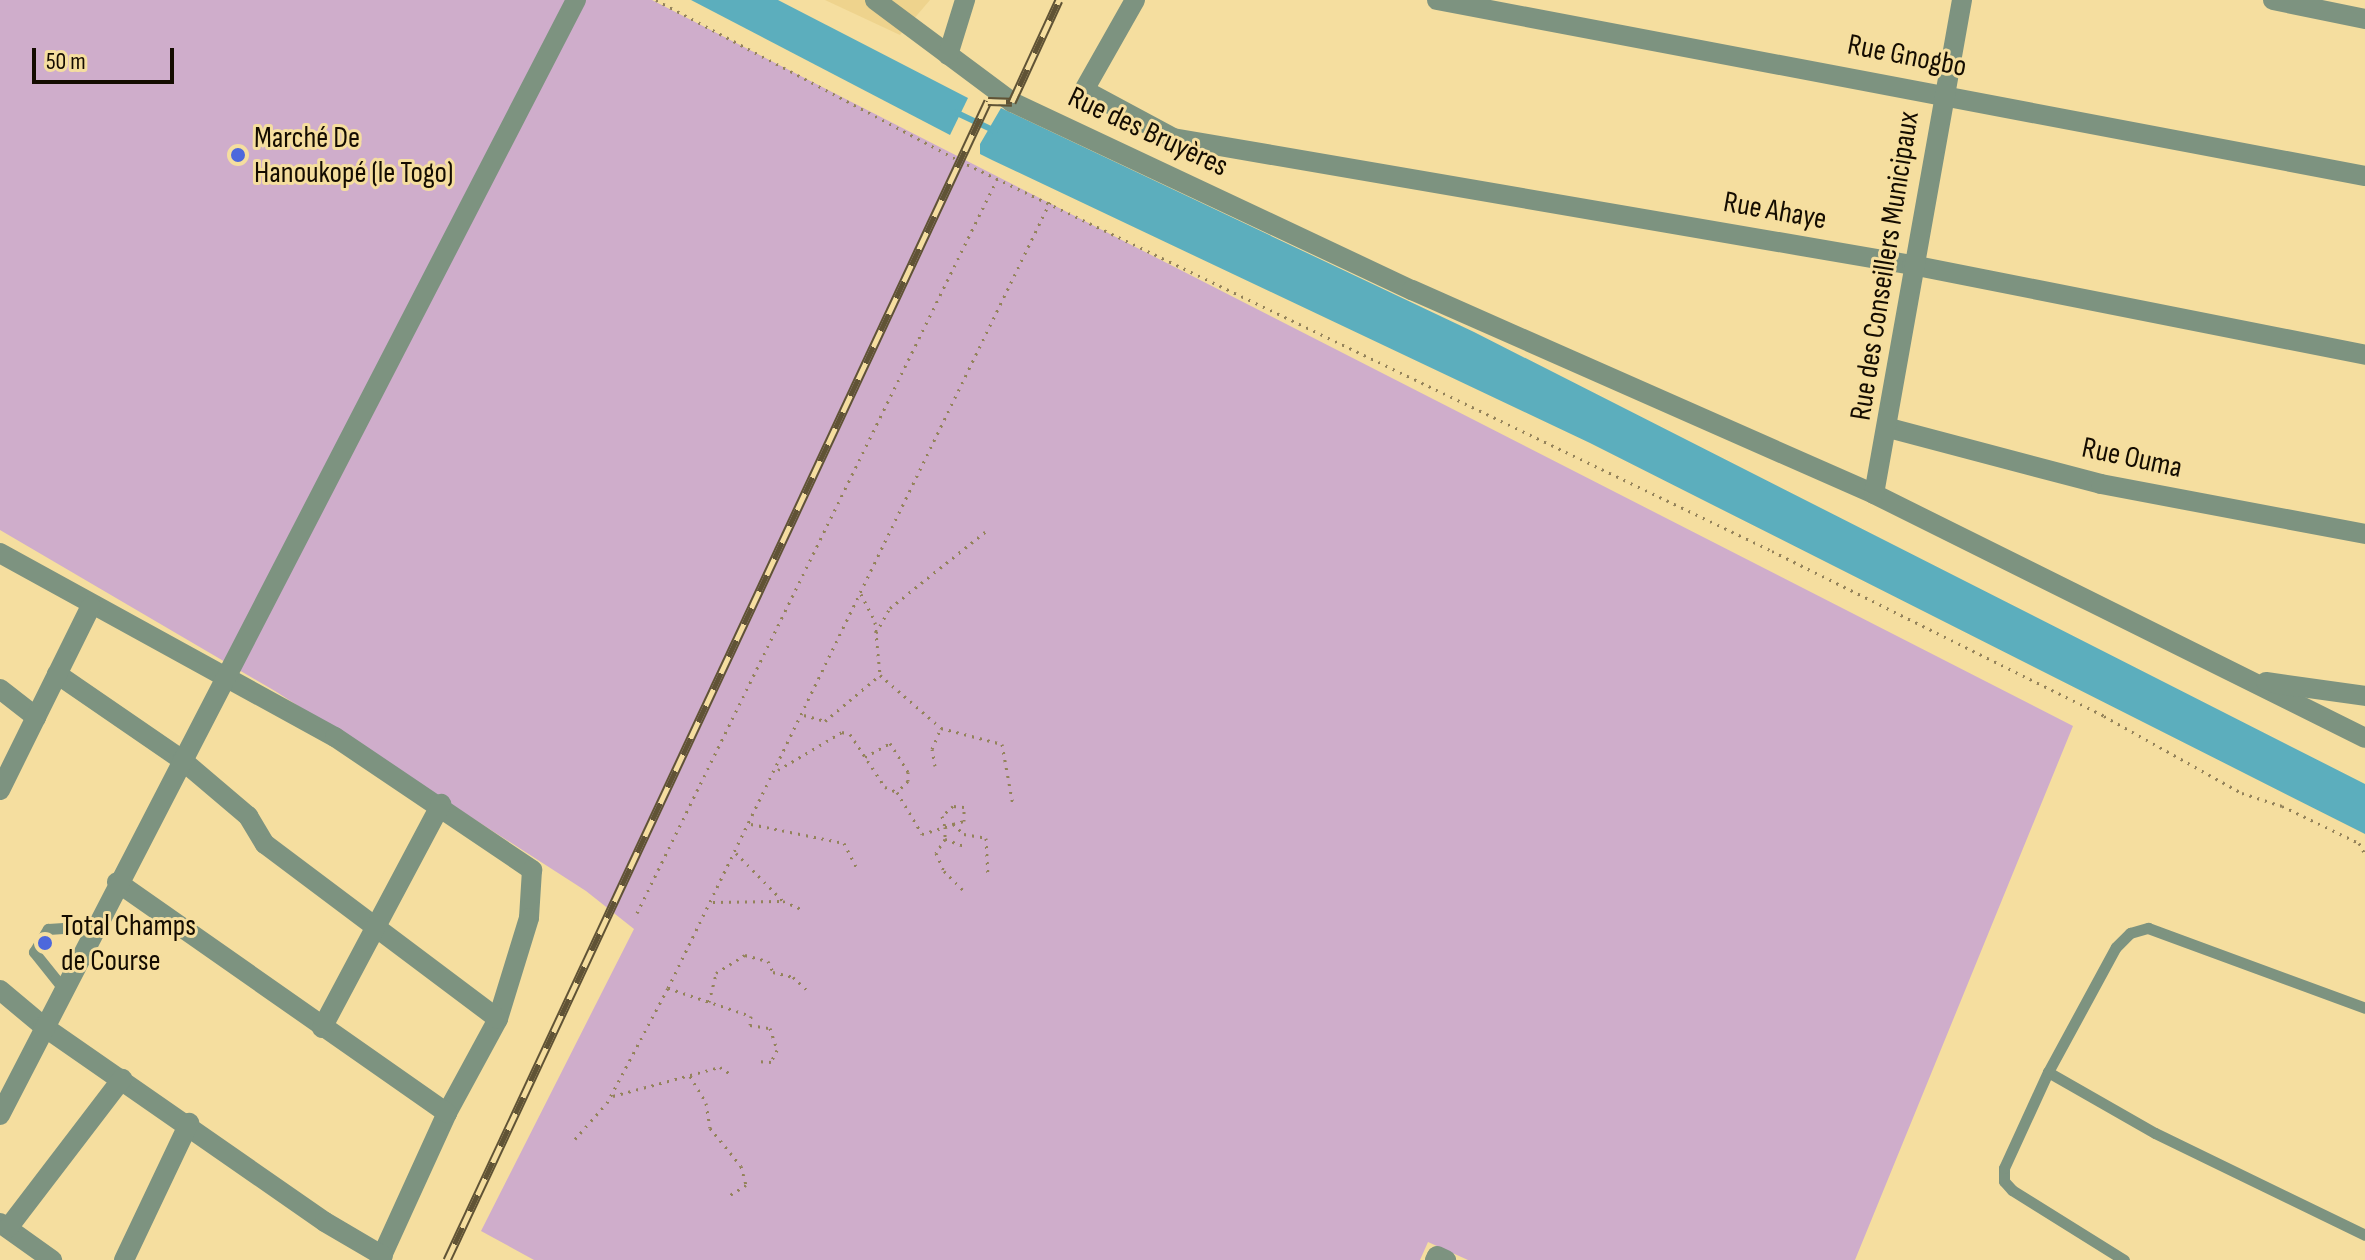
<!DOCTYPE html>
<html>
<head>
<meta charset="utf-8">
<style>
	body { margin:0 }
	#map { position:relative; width:2365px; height:1260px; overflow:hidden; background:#f5de9f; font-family:"Sofia Sans Condensed",sans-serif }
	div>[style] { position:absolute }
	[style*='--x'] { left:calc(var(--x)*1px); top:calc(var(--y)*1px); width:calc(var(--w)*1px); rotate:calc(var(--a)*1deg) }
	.built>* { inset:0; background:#eed38d }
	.green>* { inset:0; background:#cfadcb }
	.water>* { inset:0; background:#5caebd }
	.stream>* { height:6px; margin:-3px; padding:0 3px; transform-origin:3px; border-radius:3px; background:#5caebd }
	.path>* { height:3px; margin-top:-1.5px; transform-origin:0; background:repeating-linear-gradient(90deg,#93825a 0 2px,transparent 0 8px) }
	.service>* { height:11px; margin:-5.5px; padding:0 5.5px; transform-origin:5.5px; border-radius:5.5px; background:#7d9380 }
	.minor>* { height:20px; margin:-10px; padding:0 10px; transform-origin:10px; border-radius:10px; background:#7d9380 }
	.tertiary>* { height:20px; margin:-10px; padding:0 10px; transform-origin:10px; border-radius:10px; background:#7d9380 }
	.rail>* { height:9px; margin-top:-4.5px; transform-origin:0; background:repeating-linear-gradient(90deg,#f5de9f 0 18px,#605335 0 36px); box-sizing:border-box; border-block:2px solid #605335 }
	.dots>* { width:22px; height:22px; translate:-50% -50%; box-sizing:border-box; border:4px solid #f5de9f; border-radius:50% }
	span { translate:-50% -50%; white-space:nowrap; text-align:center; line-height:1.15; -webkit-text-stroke:6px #f5de9f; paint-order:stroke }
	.street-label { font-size:30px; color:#140c00 }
	.poi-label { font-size:30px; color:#140c00 }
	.left { translate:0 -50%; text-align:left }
	.scale { position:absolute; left:32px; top:48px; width:142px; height:36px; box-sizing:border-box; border:4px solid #140c00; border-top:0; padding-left:10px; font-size:24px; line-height:28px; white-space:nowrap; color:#140c00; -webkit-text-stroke:6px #f5de9f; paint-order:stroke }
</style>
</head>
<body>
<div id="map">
	<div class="built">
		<div style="clip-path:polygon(825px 0,930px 0,900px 35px)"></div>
	</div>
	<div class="green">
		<div style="clip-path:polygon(0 0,652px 0,2073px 726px,1855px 1260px,1468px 1260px,1428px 1242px,1420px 1260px,534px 1260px,481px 1231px,634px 929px,586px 891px,275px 691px,0 530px)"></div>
	</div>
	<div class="water">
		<div style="clip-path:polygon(691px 0,778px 0,968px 98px,950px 135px)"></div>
		<div style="clip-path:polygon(1001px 108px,1474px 332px,2365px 784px,2365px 834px,1590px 443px,992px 160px,980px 154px,980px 144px)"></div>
	</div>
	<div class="stream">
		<div style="--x:955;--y:112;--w:44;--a:25.4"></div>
	</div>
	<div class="path">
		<div style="--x:656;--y:0;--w:344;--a:27.9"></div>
		<div style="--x:960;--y:161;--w:901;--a:25.65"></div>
		<div style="--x:1772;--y:551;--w:371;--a:26.4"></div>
		<div style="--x:2104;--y:716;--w:158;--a:29.2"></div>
		<div style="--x:2242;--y:793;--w:42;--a:18"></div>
		<div style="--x:2282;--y:806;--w:85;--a:25.7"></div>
		<div style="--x:2359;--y:843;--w:13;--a:61"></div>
		<div style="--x:861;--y:594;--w:31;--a:63"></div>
		<div style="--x:875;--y:622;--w:53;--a:84.6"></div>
		<div style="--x:876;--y:633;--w:29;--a:-61"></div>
		<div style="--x:890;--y:608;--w:122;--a:-38.7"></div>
		<div style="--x:804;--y:715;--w:22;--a:16"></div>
		<div style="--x:825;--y:721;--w:72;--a:-39.9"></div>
		<div style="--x:880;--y:675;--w:81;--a:41"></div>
		<div style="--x:941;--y:728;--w:63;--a:14.7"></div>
		<div style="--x:1002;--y:744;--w:62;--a:79.8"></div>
		<div style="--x:865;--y:757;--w:29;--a:-29"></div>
		<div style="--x:890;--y:743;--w:34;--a:58"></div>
		<div style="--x:908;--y:772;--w:9;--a:90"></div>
		<div style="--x:908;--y:781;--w:16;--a:135"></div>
		<div style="--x:935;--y:766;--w:17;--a:-100"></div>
		<div style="--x:932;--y:749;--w:23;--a:-67"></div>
		<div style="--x:778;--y:770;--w:74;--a:-30.7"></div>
		<div style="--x:842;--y:732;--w:8;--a:14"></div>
		<div style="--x:850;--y:734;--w:64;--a:56.6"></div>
		<div style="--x:885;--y:787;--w:13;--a:23"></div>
		<div style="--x:897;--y:792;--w:49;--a:59.2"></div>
		<div style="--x:922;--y:834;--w:24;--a:-17"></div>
		<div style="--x:945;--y:827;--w:9;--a:-21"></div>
		<div style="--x:953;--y:824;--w:11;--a:-15"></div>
		<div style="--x:964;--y:821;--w:14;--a:-90"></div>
		<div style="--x:964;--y:807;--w:11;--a:-175"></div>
		<div style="--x:953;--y:806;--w:15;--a:138"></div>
		<div style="--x:942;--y:816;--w:11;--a:75"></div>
		<div style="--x:945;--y:827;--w:12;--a:90"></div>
		<div style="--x:945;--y:839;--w:17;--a:123"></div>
		<div style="--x:936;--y:853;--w:20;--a:66"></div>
		<div style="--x:944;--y:871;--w:28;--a:45"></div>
		<div style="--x:751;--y:824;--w:95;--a:11.5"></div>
		<div style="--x:844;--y:843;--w:29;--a:63"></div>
		<div style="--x:953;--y:824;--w:15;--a:42"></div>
		<div style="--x:964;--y:834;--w:22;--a:10"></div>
		<div style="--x:986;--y:838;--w:37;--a:87"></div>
		<div style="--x:945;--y:839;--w:20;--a:20"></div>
		<div style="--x:736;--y:853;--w:67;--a:45.6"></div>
		<div style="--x:713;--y:902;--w:70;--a:-0.8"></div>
		<div style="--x:783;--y:901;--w:22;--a:24"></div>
		<div style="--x:637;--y:913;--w:820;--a:-63.87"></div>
		<div style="--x:668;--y:988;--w:88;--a:18.6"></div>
		<div style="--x:751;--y:1016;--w:9;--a:96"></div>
		<div style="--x:750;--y:1025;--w:20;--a:9"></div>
		<div style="--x:770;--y:1028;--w:23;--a:72"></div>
		<div style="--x:777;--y:1050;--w:13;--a:117"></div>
		<div style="--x:771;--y:1062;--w:15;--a:-176"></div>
		<div style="--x:709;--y:1002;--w:30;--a:-76"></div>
		<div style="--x:716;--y:973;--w:34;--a:-32"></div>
		<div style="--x:745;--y:955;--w:24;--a:15"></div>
		<div style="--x:768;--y:961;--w:12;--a:66"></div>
		<div style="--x:773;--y:972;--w:21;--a:14"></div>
		<div style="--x:793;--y:977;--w:22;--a:43"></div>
		<div style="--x:690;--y:1076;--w:31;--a:59"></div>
		<div style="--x:706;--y:1103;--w:25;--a:81"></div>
		<div style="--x:710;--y:1128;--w:49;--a:50.8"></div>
		<div style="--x:741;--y:1166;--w:20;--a:75"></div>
		<div style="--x:746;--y:1185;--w:22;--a:148"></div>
		<div style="--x:613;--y:1096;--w:111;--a:-15.2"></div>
		<div style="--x:720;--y:1067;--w:14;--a:34"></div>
		<div style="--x:575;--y:1139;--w:48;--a:-48.4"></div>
		<div style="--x:607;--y:1103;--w:130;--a:-62.1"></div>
		<div style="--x:668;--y:988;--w:874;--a:-64.08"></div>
	</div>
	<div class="service">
		<div style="--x:62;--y:987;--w:45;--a:-128.7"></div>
		<div style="--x:34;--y:952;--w:27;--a:-59"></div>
		<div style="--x:48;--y:929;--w:46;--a:-3.7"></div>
		<div style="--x:2048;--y:1072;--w:123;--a:29.7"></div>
		<div style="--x:2155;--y:1133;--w:233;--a:25.9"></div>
		<div style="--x:2124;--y:1260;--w:132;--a:-148"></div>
		<div style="--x:2012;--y:1190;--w:12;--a:-132"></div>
		<div style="--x:2004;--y:1181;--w:13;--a:-90"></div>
		<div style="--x:2004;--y:1168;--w:106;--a:-65.4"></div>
		<div style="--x:2048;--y:1072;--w:142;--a:-61.5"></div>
		<div style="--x:2116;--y:947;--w:20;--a:-45"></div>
		<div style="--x:2130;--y:933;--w:19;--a:-16"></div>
		<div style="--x:2148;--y:928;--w:231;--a:20.2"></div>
	</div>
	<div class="minor">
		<div style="--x:875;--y:0;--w:171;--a:36.7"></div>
		<div style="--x:1012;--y:102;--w:442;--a:25.2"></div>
		<div style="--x:1412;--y:290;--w:505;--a:23.82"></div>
		<div style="--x:1874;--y:494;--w:548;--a:26.42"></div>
		<div style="--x:1135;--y:0;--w:103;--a:119.5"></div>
		<div style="--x:1084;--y:90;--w:101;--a:28.3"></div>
		<div style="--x:1173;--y:138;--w:750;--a:9.75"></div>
		<div style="--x:1912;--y:265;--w:462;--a:11.2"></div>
		<div style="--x:1437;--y:0;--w:945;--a:10.74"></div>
		<div style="--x:2273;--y:0;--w:94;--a:11.7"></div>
		<div style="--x:948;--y:55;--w:58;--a:-72.8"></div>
		<div style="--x:1889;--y:428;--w:219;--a:14.8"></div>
		<div style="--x:2101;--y:484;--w:269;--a:10.7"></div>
		<div style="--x:1874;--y:494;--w:502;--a:-79.9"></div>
		<div style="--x:0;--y:553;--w:382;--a:28.8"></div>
		<div style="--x:335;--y:737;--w:238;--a:34"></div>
		<div style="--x:532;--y:870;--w:48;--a:93.6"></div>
		<div style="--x:529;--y:918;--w:106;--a:107.1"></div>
		<div style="--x:498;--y:1019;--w:107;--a:118.5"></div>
		<div style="--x:447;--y:1113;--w:162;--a:114.5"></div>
		<div style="--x:57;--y:674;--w:152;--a:34.5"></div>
		<div style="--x:182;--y:760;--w:87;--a:40.3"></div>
		<div style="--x:248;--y:816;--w:33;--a:59"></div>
		<div style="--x:265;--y:844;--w:291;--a:36.9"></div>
		<div style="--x:2266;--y:682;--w:100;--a:8"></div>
		<div style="--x:0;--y:689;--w:46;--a:37.9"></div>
		<div style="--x:0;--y:790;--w:205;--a:-63.7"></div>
		<div style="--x:117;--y:882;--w:403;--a:35"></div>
		<div style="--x:0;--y:990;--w:56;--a:39.9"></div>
		<div style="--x:43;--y:1026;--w:343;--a:34.8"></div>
		<div style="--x:325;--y:1222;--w:67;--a:30.4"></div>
		<div style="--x:322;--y:1028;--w:254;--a:-62"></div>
		<div style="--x:0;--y:1223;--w:64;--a:35.4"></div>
		<div style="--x:8;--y:1228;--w:188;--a:-52.6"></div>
		<div style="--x:124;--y:1260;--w:152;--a:-64.6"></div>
		<div style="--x:1435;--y:1260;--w:4;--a:-63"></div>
		<div style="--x:1437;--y:1256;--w:10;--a:24"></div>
	</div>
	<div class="tertiary">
		<div style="--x:0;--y:1115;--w:1255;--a:-62.68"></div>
	</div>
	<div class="rail">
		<div style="--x:447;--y:1260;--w:1279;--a:-64.98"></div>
		<div style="--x:988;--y:101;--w:24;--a:2"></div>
		<div style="--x:1012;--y:102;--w:112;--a:-65.3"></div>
	</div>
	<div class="dots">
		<div style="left:238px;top:155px;background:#4d68dc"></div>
		<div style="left:45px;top:943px;background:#4d68dc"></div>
	</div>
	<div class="street-label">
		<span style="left:1907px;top:56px;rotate:11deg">Rue Gnogbo</span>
		<span style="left:1148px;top:132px;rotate:25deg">Rue des Bruyères</span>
		<span style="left:1775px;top:211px;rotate:10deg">Rue Ahaye</span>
		<span style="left:1885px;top:266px;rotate:-81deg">Rue des Conseillers Municipaux</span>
		<span style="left:2132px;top:458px;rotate:12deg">Rue Ouma</span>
	</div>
	<div class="poi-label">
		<span class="left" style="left:254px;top:155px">Marché De<br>Hanoukopé (le Togo)</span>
		<span class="left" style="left:61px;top:943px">Total Champs<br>de Course</span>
	</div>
	<div class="scale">50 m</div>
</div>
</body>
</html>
